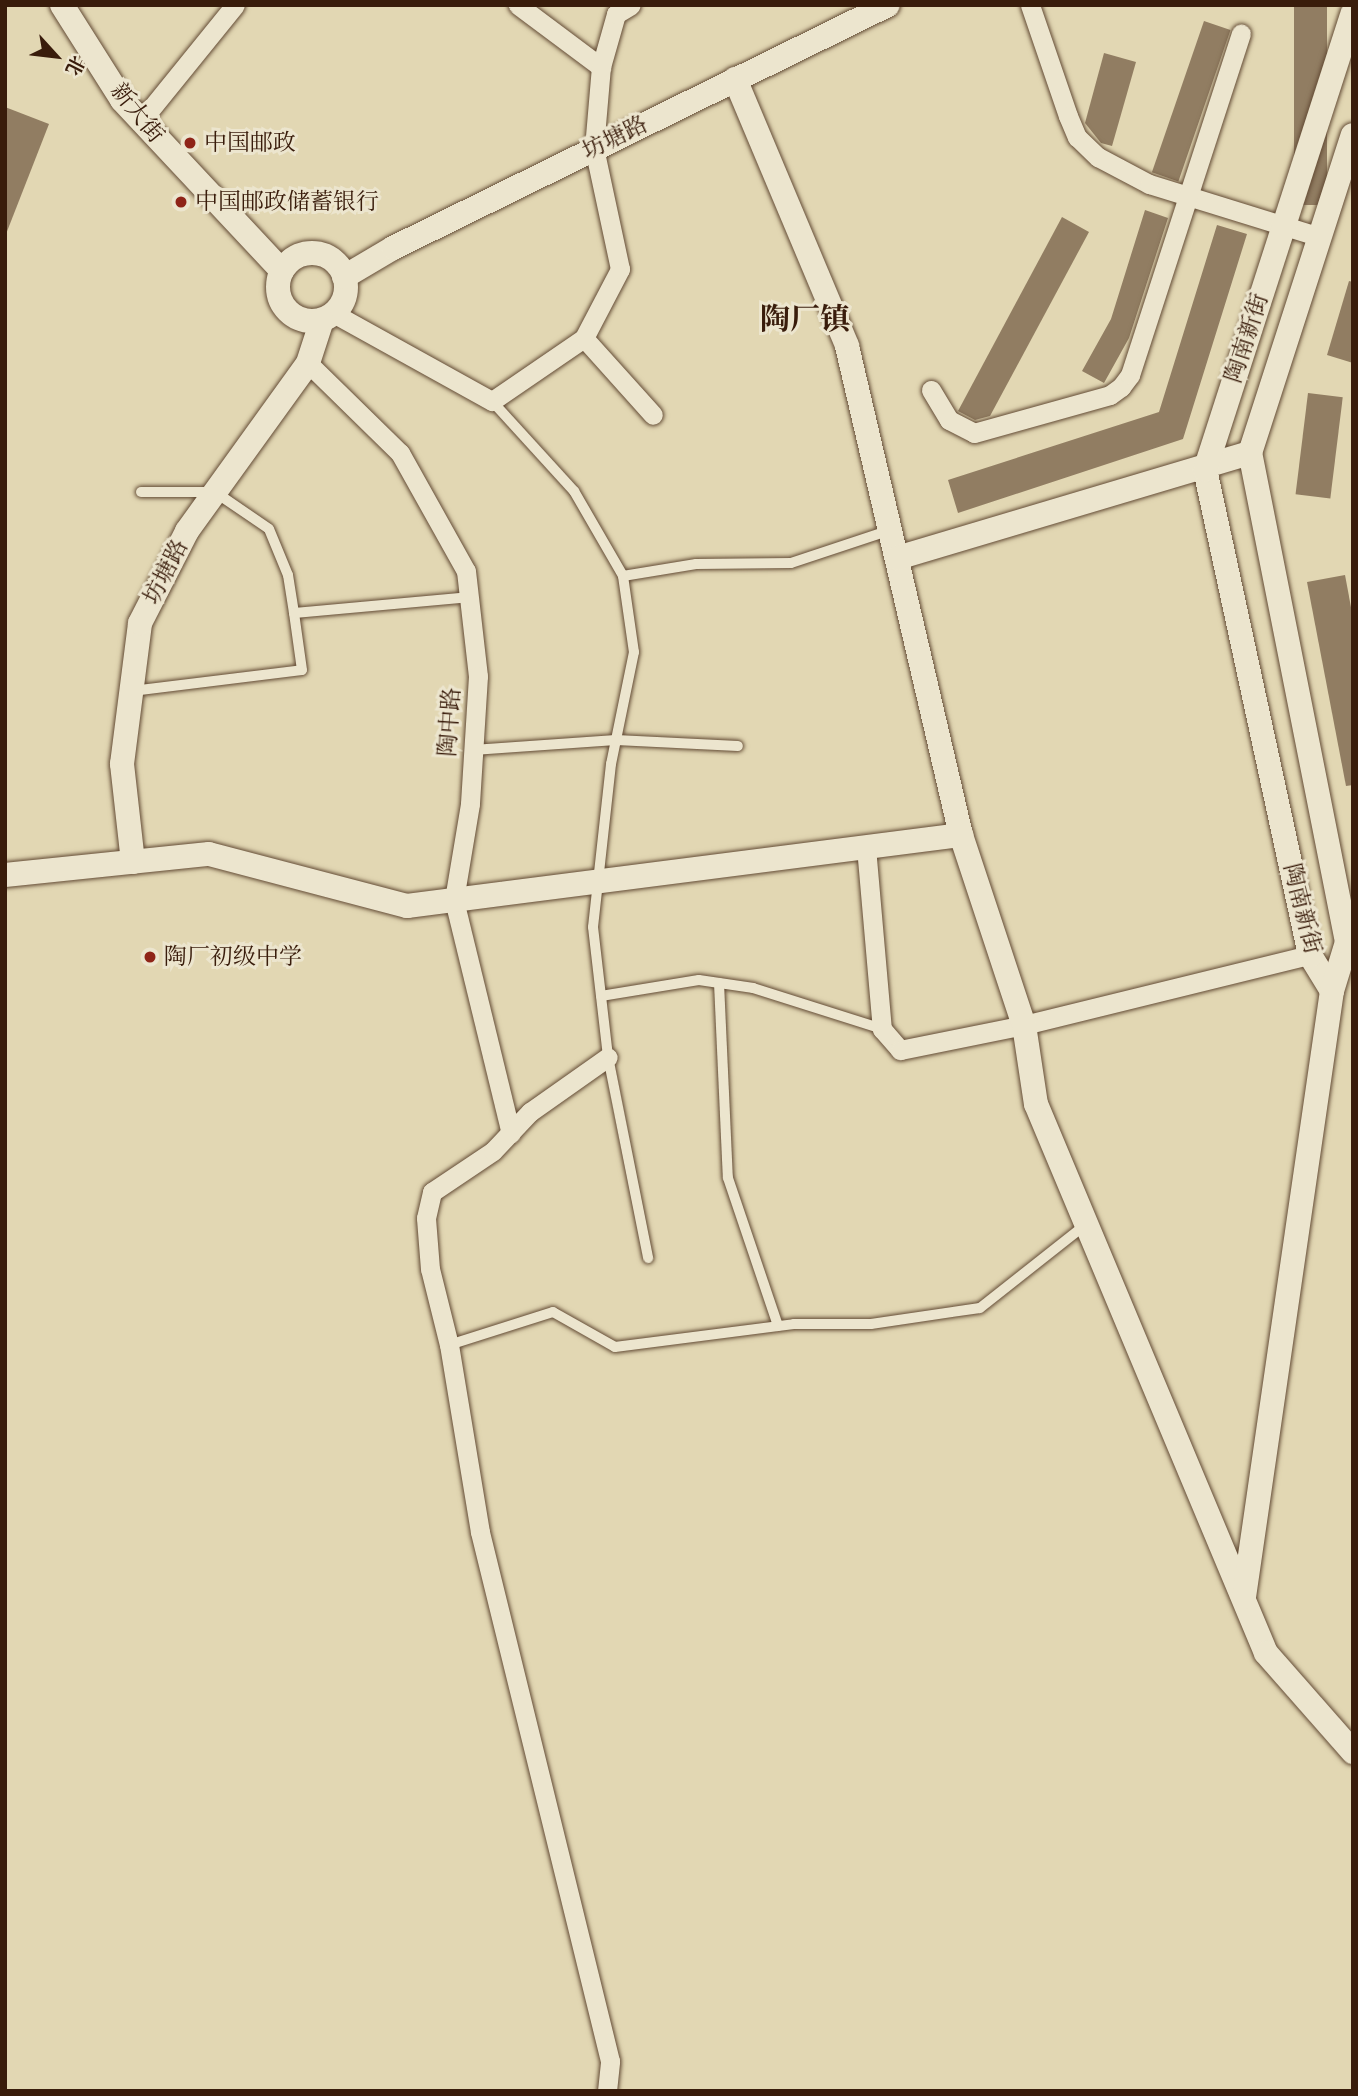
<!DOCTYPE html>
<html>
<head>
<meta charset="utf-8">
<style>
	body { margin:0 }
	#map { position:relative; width:1358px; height:2096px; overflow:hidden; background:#e2d7b3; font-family:Cardo,"Noto Serif SC",serif }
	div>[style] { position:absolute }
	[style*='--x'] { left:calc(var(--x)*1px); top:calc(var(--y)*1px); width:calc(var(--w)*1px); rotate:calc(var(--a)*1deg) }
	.building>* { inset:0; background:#917d62; transform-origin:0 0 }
	.roads { filter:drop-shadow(0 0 2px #634b35) drop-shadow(0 0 2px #634b35) }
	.service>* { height:10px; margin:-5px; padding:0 5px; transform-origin:5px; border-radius:5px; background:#ece5ce }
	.minor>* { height:19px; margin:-9.5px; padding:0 9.5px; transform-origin:9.5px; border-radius:9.5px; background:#ece5ce }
	.tertiary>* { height:24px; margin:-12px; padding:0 12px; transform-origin:12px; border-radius:12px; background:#ece5ce }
	.tertiary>.ring { margin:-12px; padding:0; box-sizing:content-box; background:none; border:24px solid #ece5ce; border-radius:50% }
	.dots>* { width:19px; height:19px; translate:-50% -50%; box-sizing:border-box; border:4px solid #ece5ce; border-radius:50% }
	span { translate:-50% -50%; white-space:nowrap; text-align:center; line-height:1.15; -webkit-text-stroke:6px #ece5ce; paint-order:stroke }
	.street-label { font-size:23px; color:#391c0b }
	.poi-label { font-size:23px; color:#391c0b }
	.left { translate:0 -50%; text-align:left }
	.district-label { font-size:30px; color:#391c0b; font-weight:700 }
	.frame { position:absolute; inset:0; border:7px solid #391c0b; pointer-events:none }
	.north { position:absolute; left:21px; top:21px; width:70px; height:70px; -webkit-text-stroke:5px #ece5ce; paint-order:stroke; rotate:117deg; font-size:19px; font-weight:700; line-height:28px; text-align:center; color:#391c0b }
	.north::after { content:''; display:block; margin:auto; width:24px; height:32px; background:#391c0b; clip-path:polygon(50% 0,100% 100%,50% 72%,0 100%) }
</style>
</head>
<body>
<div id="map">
	<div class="building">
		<div style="left:1294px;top:5px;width:33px;height:200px"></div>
		<div style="left:1204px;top:21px;width:28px;height:160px;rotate:19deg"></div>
		<div style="clip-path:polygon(1104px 53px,1136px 62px,1112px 146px,1101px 143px,1085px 123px)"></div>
		<div style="clip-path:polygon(5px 107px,49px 124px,6px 234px,5px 234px)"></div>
		<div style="clip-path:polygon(1145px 210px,1168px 218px,1129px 338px,1104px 383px,1082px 371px,1111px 319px)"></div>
		<div style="clip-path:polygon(1062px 217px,1089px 232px,990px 416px,975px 420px,958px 411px)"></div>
		<div style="clip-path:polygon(1217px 225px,1247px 234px,1183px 439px,958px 513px,948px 480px,1159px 412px)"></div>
		<div style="clip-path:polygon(1349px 281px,1353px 282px,1353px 363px,1327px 355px)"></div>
		<div style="left:1308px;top:393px;width:35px;height:102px;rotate:7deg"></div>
		<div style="clip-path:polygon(1345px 575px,1353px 618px,1353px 785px,1346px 786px,1307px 582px)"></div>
	</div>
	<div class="roads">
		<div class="service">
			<div style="--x:492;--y:401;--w:122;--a:47.7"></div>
			<div style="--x:574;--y:491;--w:98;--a:60"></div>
			<div style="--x:623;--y:576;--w:77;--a:81.8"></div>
			<div style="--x:634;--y:652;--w:114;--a:101.6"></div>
			<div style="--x:611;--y:764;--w:164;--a:96.3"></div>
			<div style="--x:593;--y:927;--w:131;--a:83.4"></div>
			<div style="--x:608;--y:1057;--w:205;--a:78.7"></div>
			<div style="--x:141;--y:492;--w:74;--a:0"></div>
			<div style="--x:215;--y:492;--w:65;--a:34.4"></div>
			<div style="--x:269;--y:529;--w:50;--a:67.6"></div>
			<div style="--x:288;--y:575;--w:38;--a:81"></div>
			<div style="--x:623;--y:576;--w:74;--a:-9.3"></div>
			<div style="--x:696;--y:564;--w:95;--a:-0.6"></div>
			<div style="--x:791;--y:563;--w:104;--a:-18.4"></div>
			<div style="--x:132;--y:691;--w:171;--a:-7"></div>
			<div style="--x:302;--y:670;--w:58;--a:-98"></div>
			<div style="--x:294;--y:613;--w:178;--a:-5.2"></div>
			<div style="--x:473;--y:750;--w:143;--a:-4"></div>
			<div style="--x:616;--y:740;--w:122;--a:2.8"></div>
			<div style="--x:719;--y:983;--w:195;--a:87.4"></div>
			<div style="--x:728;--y:1178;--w:156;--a:71.3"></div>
			<div style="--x:601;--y:996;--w:99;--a:-9.3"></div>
			<div style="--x:699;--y:980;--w:55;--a:8.4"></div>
			<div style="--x:753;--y:988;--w:135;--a:17.6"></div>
			<div style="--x:449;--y:1345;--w:109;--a:-17.6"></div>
			<div style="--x:553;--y:1312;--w:71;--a:29.4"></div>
			<div style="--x:615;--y:1347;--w:180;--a:-7.3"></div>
			<div style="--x:794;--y:1324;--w:77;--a:0"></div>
			<div style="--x:871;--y:1324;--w:110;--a:-8.4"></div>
			<div style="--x:980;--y:1308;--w:134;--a:-38.3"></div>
		</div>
		<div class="minor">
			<div style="--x:518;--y:5;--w:104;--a:36.8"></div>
			<div style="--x:1030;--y:5;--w:117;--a:71.1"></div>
			<div style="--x:1068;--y:116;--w:23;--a:67"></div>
			<div style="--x:1077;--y:137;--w:29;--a:44"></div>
			<div style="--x:1098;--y:157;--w:58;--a:27.9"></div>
			<div style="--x:1149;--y:184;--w:179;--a:17.2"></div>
			<div style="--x:141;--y:121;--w:149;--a:-51"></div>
			<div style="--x:333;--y:313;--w:182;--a:29"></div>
			<div style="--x:492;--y:401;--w:112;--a:-34.4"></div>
			<div style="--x:584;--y:338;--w:78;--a:-62.4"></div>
			<div style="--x:620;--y:269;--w:124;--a:-102.1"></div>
			<div style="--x:594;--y:148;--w:81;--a:-85.1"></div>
			<div style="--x:601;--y:67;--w:55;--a:-74.2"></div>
			<div style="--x:616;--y:14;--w:17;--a:-31"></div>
			<div style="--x:584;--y:338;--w:103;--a:48.1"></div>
			<div style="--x:308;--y:363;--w:129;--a:44.4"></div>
			<div style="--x:400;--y:453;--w:135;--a:60.8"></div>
			<div style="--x:466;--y:571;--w:106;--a:83.5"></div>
			<div style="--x:478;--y:676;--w:128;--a:93.6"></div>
			<div style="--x:470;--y:804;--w:97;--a:99.5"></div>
			<div style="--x:454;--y:900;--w:240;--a:76.3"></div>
			<div style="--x:931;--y:390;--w:35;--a:59"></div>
			<div style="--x:949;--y:420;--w:28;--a:27"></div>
			<div style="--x:974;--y:433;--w:141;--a:-15.6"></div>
			<div style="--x:1110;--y:395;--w:14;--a:-36"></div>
			<div style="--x:1121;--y:387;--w:15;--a:-53"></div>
			<div style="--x:1130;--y:375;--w:359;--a:-72"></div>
			<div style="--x:866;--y:847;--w:183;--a:85"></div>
			<div style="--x:882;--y:1029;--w:28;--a:49"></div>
			<div style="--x:900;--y:1050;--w:126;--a:-11.4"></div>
			<div style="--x:1024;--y:1025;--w:294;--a:-13.8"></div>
			<div style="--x:607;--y:2091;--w:30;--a:-84"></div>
			<div style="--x:610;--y:2061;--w:545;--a:-103.81"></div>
			<div style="--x:480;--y:1532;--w:190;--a:-99.4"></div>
			<div style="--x:449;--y:1345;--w:78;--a:-104"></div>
			<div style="--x:430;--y:1269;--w:51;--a:-94.5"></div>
			<div style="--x:426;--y:1218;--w:27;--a:-77"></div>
			<div style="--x:432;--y:1192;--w:73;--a:-33.9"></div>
			<div style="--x:493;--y:1151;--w:54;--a:-46.5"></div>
			<div style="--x:530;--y:1112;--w:95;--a:-35.2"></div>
		</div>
		<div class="tertiary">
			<div style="--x:62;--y:5;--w:112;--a:57.7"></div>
			<div style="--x:122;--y:100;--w:234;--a:46.9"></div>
			<div style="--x:735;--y:79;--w:290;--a:67.2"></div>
			<div style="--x:847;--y:346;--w:502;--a:76.88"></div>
			<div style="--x:961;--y:835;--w:200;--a:71.7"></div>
			<div style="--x:1024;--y:1025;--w:80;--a:81.4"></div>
			<div style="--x:1036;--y:1104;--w:595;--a:67.27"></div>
			<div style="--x:1266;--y:1653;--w:132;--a:48.7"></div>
			<div class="ring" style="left:278px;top:253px;width:44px;height:44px"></div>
			<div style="--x:344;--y:277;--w:57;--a:-30.6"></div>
			<div style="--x:393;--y:248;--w:551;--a:-26.15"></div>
			<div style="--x:897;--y:558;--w:368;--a:-16.6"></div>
			<div style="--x:133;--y:862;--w:99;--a:-96.4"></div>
			<div style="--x:122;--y:764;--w:142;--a:-82.7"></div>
			<div style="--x:140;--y:623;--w:103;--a:-62.9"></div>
			<div style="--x:187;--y:531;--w:207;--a:-54.2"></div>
			<div style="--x:308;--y:363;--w:45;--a:-72"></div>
			<div style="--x:5;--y:875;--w:205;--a:-5.9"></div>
			<div style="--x:209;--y:854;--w:205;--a:14.7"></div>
			<div style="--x:407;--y:906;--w:559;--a:-7.3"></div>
			<div style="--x:1332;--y:991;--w:42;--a:-121.4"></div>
			<div style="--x:1310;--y:955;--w:496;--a:-102.2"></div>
			<div style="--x:1205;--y:470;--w:480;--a:-72.1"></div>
			<div style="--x:1244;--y:1597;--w:612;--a:-81.74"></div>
			<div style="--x:1332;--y:991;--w:51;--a:-73"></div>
			<div style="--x:1347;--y:942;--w:499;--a:-101.2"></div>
			<div style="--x:1250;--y:453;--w:334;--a:-72.1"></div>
		</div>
	</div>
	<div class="dots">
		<div style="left:190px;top:143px;background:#8f2418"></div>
		<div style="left:181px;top:202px;background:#8f2418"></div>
		<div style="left:150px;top:957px;background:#8f2418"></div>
	</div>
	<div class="street-label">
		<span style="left:137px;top:113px;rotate:51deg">新大街</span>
		<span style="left:615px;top:138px;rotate:-26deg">坊塘路</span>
		<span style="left:1247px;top:338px;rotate:-72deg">陶南新街</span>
		<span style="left:166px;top:572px;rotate:-63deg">坊塘路</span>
		<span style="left:450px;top:722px;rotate:-86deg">陶中路</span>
		<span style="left:1302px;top:909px;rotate:76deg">陶南新街</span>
	</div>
	<div class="poi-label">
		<span class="left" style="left:204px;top:143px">中国邮政</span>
		<span class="left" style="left:195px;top:202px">中国邮政储蓄银行</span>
		<span class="left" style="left:164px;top:957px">陶厂初级中学</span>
	</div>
	<div class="district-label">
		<span style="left:805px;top:320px">陶厂镇</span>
	</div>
	<div class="frame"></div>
	<div class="north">北</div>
</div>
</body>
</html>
